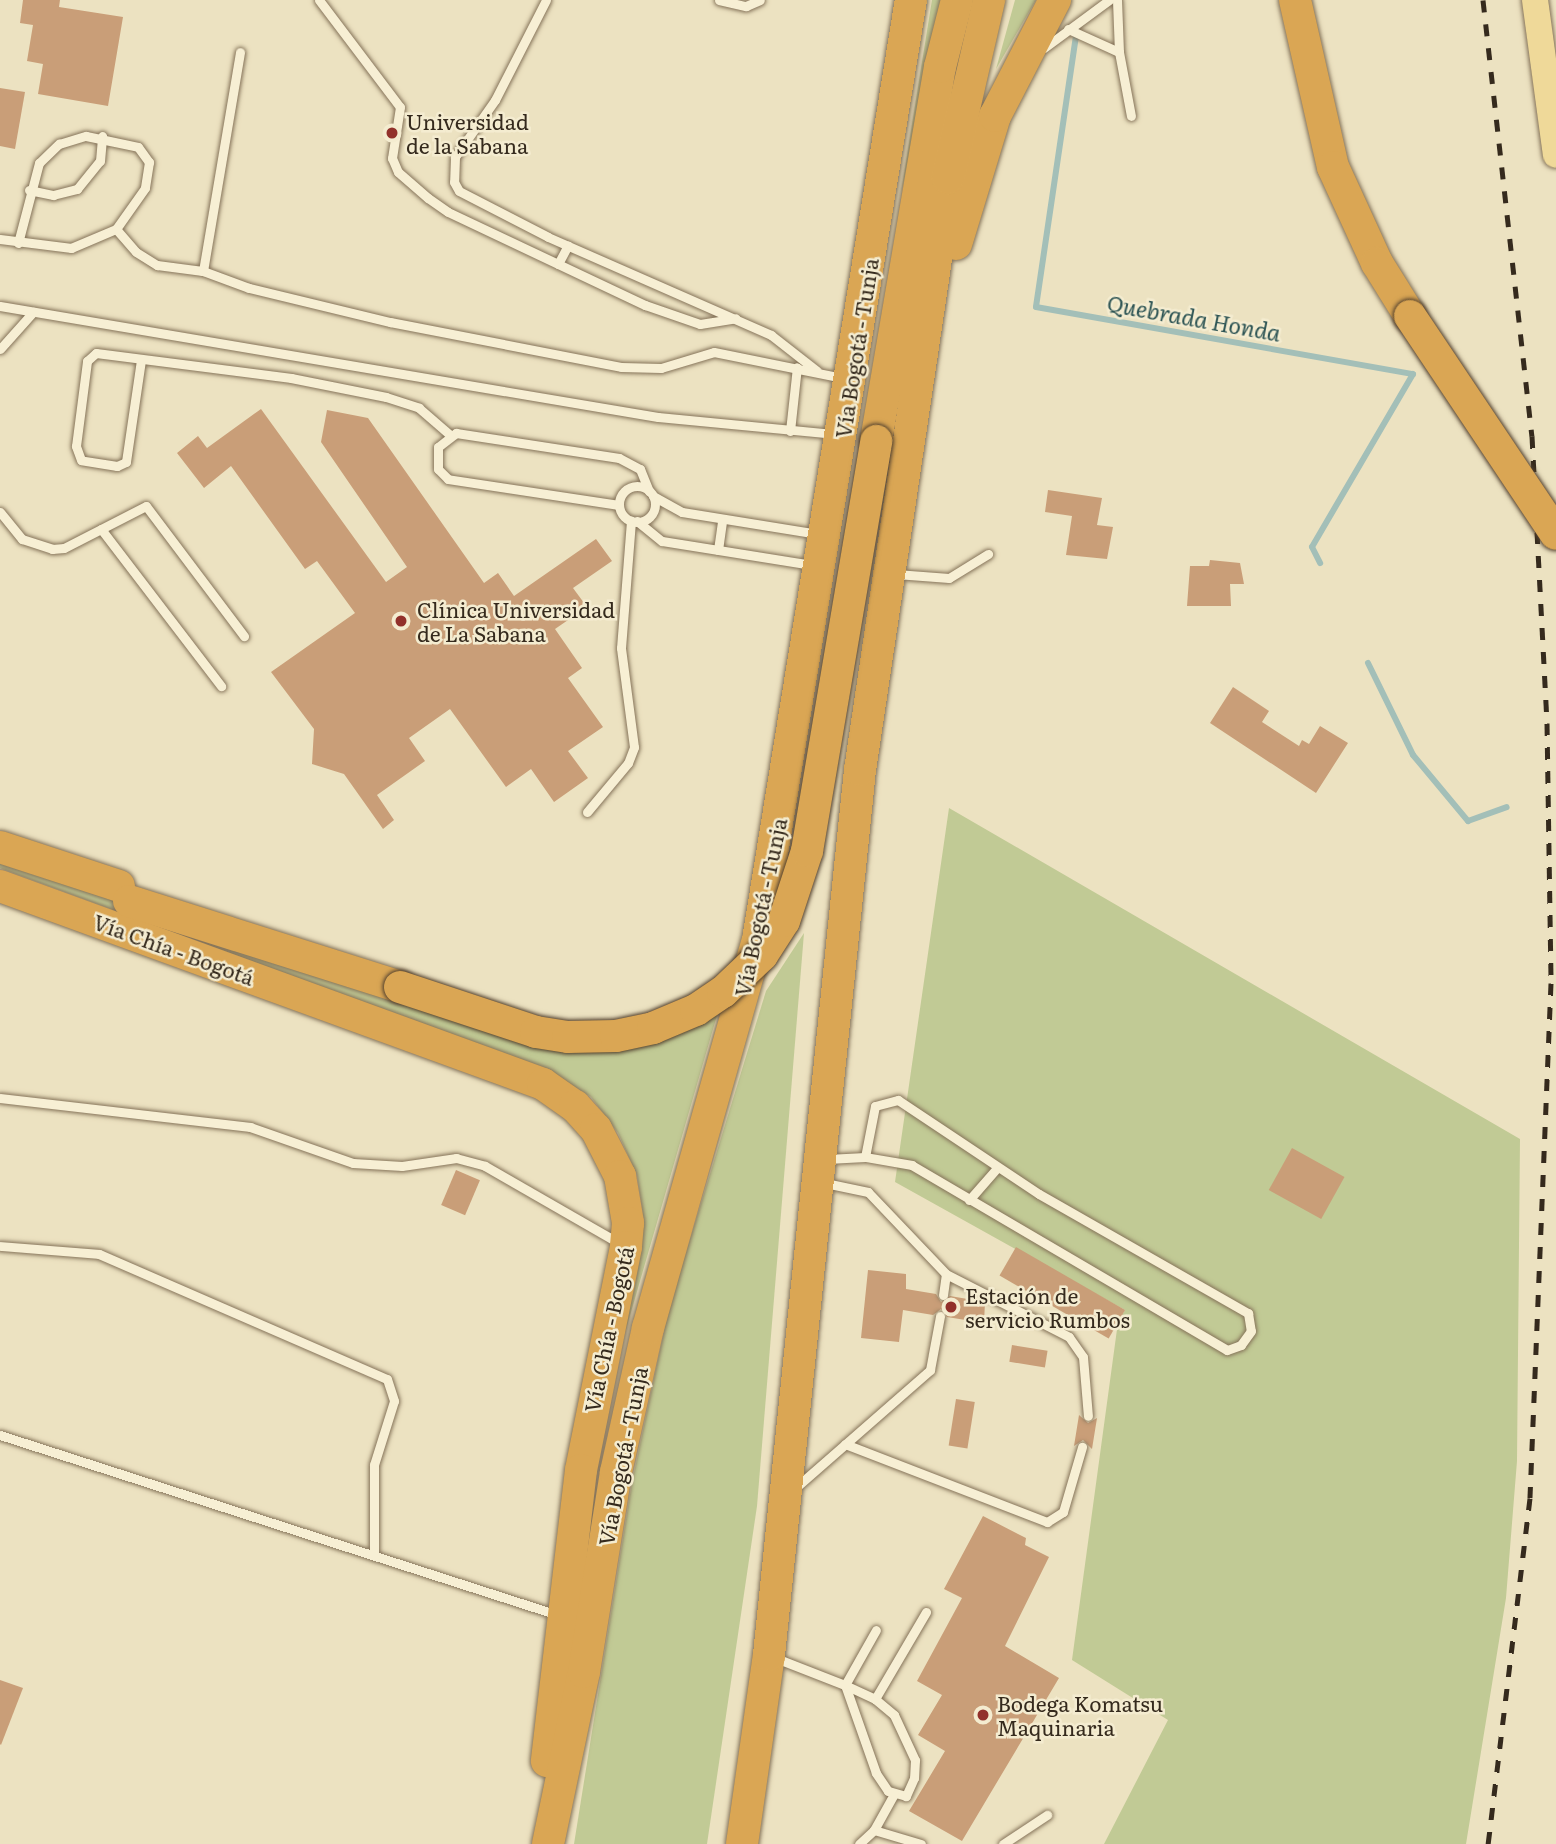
<!DOCTYPE html>
<html>
<head>
<meta charset="utf-8">
<style>
	body { margin:0 }
	#map { position:relative; width:1556px; height:1844px; overflow:hidden; background:#ece2c1; font-family:Literata,serif }
	div>[style] { position:absolute }
	[style*='--x'] { left:calc(var(--x)*1px); top:calc(var(--y)*1px); width:calc(var(--w)*1px); rotate:calc(var(--a)*1deg) }
	.green>* { inset:0; background:#c1ca95 }
	.stream>* { height:6px; margin:-3px; padding:0 3px; transform-origin:3px; border-radius:3px; background:#a3bfb8 }
	.building>* { inset:0; background:#c99e78; transform-origin:0 0 }
	.roads { filter:drop-shadow(0 0 2px #857359) drop-shadow(0 0 2px #857359) }
	.lane>* { height:9px; margin:-4.5px; padding:0 4.5px; transform-origin:4.5px; border-radius:4.5px; background:#f7efd4 }
	.lane>.ring { margin:-4.5px; padding:0; box-sizing:content-box; background:none; border:9px solid #f7efd4; border-radius:50% }
	.primary>* { height:26px; margin:-13px; padding:0 13px; transform-origin:13px; border-radius:13px; background:#efd999 }
	.highway>* { height:32px; margin:-16px; padding:0 16px; transform-origin:16px; border-radius:16px; background:#daa654 }
	.rail>* { height:5px; margin-top:-2.5px; transform-origin:0; background:repeating-linear-gradient(90deg,#352a1d 0 12px,transparent 0 24px) }
	.bridges { filter:drop-shadow(0 0 2px #53412e) drop-shadow(0 0 2px #53412e) }
	.highway-bridge>* { height:32px; margin:-16px; padding:0 16px; transform-origin:16px; border-radius:16px; background:#daa654 }
	.dots>* { width:19px; height:19px; translate:-50% -50%; box-sizing:border-box; border:4px solid #f4ecd0; border-radius:50% }
	span { translate:-50% -50%; white-space:nowrap; text-align:center; line-height:1.15; -webkit-text-stroke:5px #f4ecd0; paint-order:stroke }
	.poi-label { font-size:21px; color:#352a1d }
	.left { translate:0 -50%; text-align:left }
	.street-label { font-size:21px; color:#352a1d }
	.water-label { font-size:23px; color:#2d5454; font-style:italic }
</style>
</head>
<body>
<div id="map">
	<div class="green">
		<div style="clip-path:polygon(932px 0,946px 0,901px 193px)"></div>
		<div style="clip-path:polygon(1015px 0,1036px 0,996px 69px)"></div>
		<div style="clip-path:polygon(949px 808px,1520px 1139px,1517px 1461px,1506px 1598px,1466px 1844px,1104px 1844px,1168px 1720px,1072px 1660px,1118px 1322px,1125px 1310px,895px 1182px)"></div>
		<div style="clip-path:polygon(0 861px,532px 1039px,718px 1012px,620px 1350px,644px 1221px,637px 1175px,618px 1133px,591px 1097px,551px 1072px,0 868px)"></div>
		<div style="clip-path:polygon(804px 933px,757px 1506px,707px 1844px,574px 1844px,632px 1482px,669px 1308px,766px 991px)"></div>
	</div>
	<div class="stream">
		<div style="--x:1077;--y:29;--w:281;--a:98.4"></div>
		<div style="--x:1036;--y:307;--w:383;--a:10.1"></div>
		<div style="--x:1413;--y:374;--w:200;--a:120.3"></div>
		<div style="--x:1312;--y:547;--w:18;--a:63"></div>
		<div style="--x:1368;--y:663;--w:102;--a:63.9"></div>
		<div style="--x:1413;--y:755;--w:86;--a:50.2"></div>
		<div style="--x:1468;--y:821;--w:41;--a:-19.7"></div>
	</div>
	<div class="building">
		<div style="clip-path:polygon(23px 0,60px 0,59px 7px,123px 17px,108px 106px,38px 94px,43px 64px,27px 61px,33px 25px,20px 23px)"></div>
		<div style="clip-path:polygon(0 88px,25px 92px,15px 149px,0 146px)"></div>
		<div style="clip-path:polygon(261px 409px,386px 582px,407px 567px,321px 442px,327px 410px,368px 418px,484px 583px,498px 573px,514px 596px,596px 539px,612px 561px,573px 588px,587px 607px,555px 629px,582px 668px,568px 678px,603px 727px,568px 751px,588px 778px,554px 802px,531px 769px,506px 787px,450px 709px,409px 738px,425px 761px,377px 795px,394px 820px,383px 829px,344px 774px,312px 764px,314px 729px,271px 672px,355px 613px,317px 561px,305px 569px,231px 466px,204px 488px,177px 453px,198px 436px,207px 448px)"></div>
		<div style="clip-path:polygon(1048px 490px,1102px 498px,1097px 525px,1113px 527px,1107px 559px,1066px 555px,1072px 516px,1045px 512px)"></div>
		<div style="clip-path:polygon(1210px 560px,1240px 563px,1244px 584px,1230px 584px,1231px 606px,1187px 606px,1190px 566px,1209px 566px)"></div>
		<div style="clip-path:polygon(1233px 687px,1269px 711px,1262px 722px,1299px 746px,1302px 740px,1309px 744px,1320px 726px,1348px 743px,1316px 793px,1210px 723px)"></div>
		<div style="left:1292px;top:1148px;width:60px;height:48px;rotate:29deg"></div>
		<div style="left:456px;top:1170px;width:26px;height:38px;rotate:23deg"></div>
		<div style="left:1016px;top:1247px;width:126px;height:33px;rotate:30deg"></div>
		<div style="clip-path:polygon(868px 1270px,906px 1274px,906px 1289px,936px 1294px,941px 1302px,950px 1296px,985px 1302px,984px 1323px,947px 1317px,941px 1309px,933px 1315px,903px 1310px,899px 1342px,861px 1338px)"></div>
		<div style="left:1012px;top:1345px;width:36px;height:17px;rotate:9deg"></div>
		<div style="left:956px;top:1399px;width:19px;height:47px;rotate:9deg"></div>
		<div style="clip-path:polygon(1079px 1415px,1088px 1423px,1097px 1418px,1092px 1449px,1083px 1440px,1074px 1446px)"></div>
		<div style="clip-path:polygon(983px 1516px,1026px 1538px,1025px 1545px,1049px 1557px,1005px 1646px,1059px 1678px,962px 1841px,909px 1811px,945px 1751px,918px 1735px,942px 1695px,917px 1681px,962px 1598px,944px 1589px)"></div>
		<div style="clip-path:polygon(0 1680px,23px 1688px,1px 1745px,0 1744px)"></div>
	</div>
	<div class="roads">
		<div class="lane">
			<div style="--x:319;--y:0;--w:134;--a:52.9"></div>
			<div style="--x:400;--y:107;--w:52;--a:98.9"></div>
			<div style="--x:392;--y:158;--w:15;--a:67"></div>
			<div style="--x:398;--y:172;--w:40;--a:41"></div>
			<div style="--x:428;--y:198;--w:24;--a:35"></div>
			<div style="--x:448;--y:212;--w:218;--a:25.3"></div>
			<div style="--x:645;--y:305;--w:58;--a:19.1"></div>
			<div style="--x:700;--y:324;--w:36;--a:-9"></div>
			<div style="--x:546;--y:0;--w:112;--a:117"></div>
			<div style="--x:495;--y:100;--w:70;--a:125.1"></div>
			<div style="--x:455;--y:157;--w:25;--a:92"></div>
			<div style="--x:454;--y:182;--w:10;--a:61"></div>
			<div style="--x:459;--y:191;--w:100;--a:27.3"></div>
			<div style="--x:548;--y:237;--w:244;--a:23.7"></div>
			<div style="--x:771;--y:335;--w:58;--a:38"></div>
			<div style="--x:719;--y:0;--w:28;--a:13"></div>
			<div style="--x:746;--y:6;--w:15;--a:-23"></div>
			<div style="--x:1117;--y:0;--w:52;--a:87.8"></div>
			<div style="--x:1119;--y:52;--w:65;--a:79.4"></div>
			<div style="--x:1068;--y:29;--w:56;--a:24.3"></div>
			<div style="--x:1044;--y:48;--w:81;--a:-36.4"></div>
			<div style="--x:29;--y:190;--w:25;--a:12"></div>
			<div style="--x:53;--y:195;--w:25;--a:-14"></div>
			<div style="--x:77;--y:189;--w:36;--a:-51"></div>
			<div style="--x:100;--y:161;--w:25;--a:-85"></div>
			<div style="--x:0;--y:239;--w:72;--a:7.2"></div>
			<div style="--x:71;--y:248;--w:49;--a:-22.9"></div>
			<div style="--x:116;--y:229;--w:30;--a:49"></div>
			<div style="--x:136;--y:252;--w:25;--a:32"></div>
			<div style="--x:157;--y:265;--w:46;--a:7.4"></div>
			<div style="--x:203;--y:271;--w:49;--a:20.3"></div>
			<div style="--x:249;--y:288;--w:145;--a:13.6"></div>
			<div style="--x:390;--y:322;--w:235;--a:11"></div>
			<div style="--x:621;--y:367;--w:40;--a:1.4"></div>
			<div style="--x:661;--y:368;--w:55;--a:-16.8"></div>
			<div style="--x:714;--y:352;--w:132;--a:11.4"></div>
			<div style="--x:18;--y:243;--w:83;--a:-75.3"></div>
			<div style="--x:39;--y:163;--w:28;--a:-44"></div>
			<div style="--x:59;--y:144;--w:28;--a:-17"></div>
			<div style="--x:86;--y:136;--w:53;--a:11.9"></div>
			<div style="--x:138;--y:147;--w:19;--a:54"></div>
			<div style="--x:149;--y:162;--w:26;--a:99"></div>
			<div style="--x:145;--y:188;--w:50;--a:125.3"></div>
			<div style="--x:558;--y:264;--w:21;--a:-62"></div>
			<div style="--x:203;--y:271;--w:222;--a:-80.4"></div>
			<div style="--x:0;--y:306;--w:667;--a:9.58"></div>
			<div style="--x:658;--y:417;--w:176;--a:5.5"></div>
			<div style="--x:0;--y:349;--w:50;--a:-48.3"></div>
			<div style="--x:141;--y:360;--w:103;--a:98.4"></div>
			<div style="--x:126;--y:462;--w:10;--a:156"></div>
			<div style="--x:117;--y:466;--w:36;--a:-171"></div>
			<div style="--x:81;--y:460;--w:15;--a:-110"></div>
			<div style="--x:76;--y:446;--w:86;--a:-82.6"></div>
			<div style="--x:87;--y:361;--w:12;--a:-42"></div>
			<div style="--x:96;--y:353;--w:197;--a:7.3"></div>
			<div style="--x:291;--y:378;--w:97;--a:11.3"></div>
			<div style="--x:386;--y:397;--w:35;--a:18"></div>
			<div style="--x:419;--y:408;--w:40;--a:41"></div>
			<div style="--x:790;--y:431;--w:64;--a:-83.8"></div>
			<div class="ring" style="left:619px;top:486px;width:27px;height:27px"></div>
			<div style="--x:653;--y:496;--w:33;--a:29"></div>
			<div style="--x:682;--y:512;--w:138;--a:9.2"></div>
			<div style="--x:619;--y:505;--w:173;--a:-171.4"></div>
			<div style="--x:448;--y:479;--w:14;--a:-135"></div>
			<div style="--x:438;--y:469;--w:22;--a:-90"></div>
			<div style="--x:438;--y:447;--w:23;--a:-38"></div>
			<div style="--x:456;--y:433;--w:165;--a:8.7"></div>
			<div style="--x:619;--y:458;--w:24;--a:28"></div>
			<div style="--x:640;--y:469;--w:24;--a:68"></div>
			<div style="--x:0;--y:512;--w:35;--a:51"></div>
			<div style="--x:22;--y:539;--w:32;--a:18"></div>
			<div style="--x:52;--y:549;--w:12;--a:-5"></div>
			<div style="--x:64;--y:548;--w:92;--a:-27.1"></div>
			<div style="--x:146;--y:506;--w:163;--a:53"></div>
			<div style="--x:637;--y:521;--w:32;--a:39"></div>
			<div style="--x:662;--y:541;--w:152;--a:9.1"></div>
			<div style="--x:101;--y:529;--w:198;--a:52.6"></div>
			<div style="--x:718;--y:550;--w:29;--a:-82"></div>
			<div style="--x:896;--y:574;--w:53;--a:4.3"></div>
			<div style="--x:949;--y:578;--w:46;--a:-31.6"></div>
			<div style="--x:587;--y:812;--w:64;--a:-50.1"></div>
			<div style="--x:628;--y:763;--w:17;--a:-69"></div>
			<div style="--x:634;--y:747;--w:100;--a:-97.5"></div>
			<div style="--x:621;--y:648;--w:128;--a:-85.5"></div>
			<div style="--x:0;--y:1098;--w:252;--a:6.6"></div>
			<div style="--x:250;--y:1127;--w:109;--a:19.3"></div>
			<div style="--x:353;--y:1163;--w:49;--a:3.5"></div>
			<div style="--x:402;--y:1166;--w:55;--a:-8.4"></div>
			<div style="--x:456;--y:1158;--w:30;--a:15"></div>
			<div style="--x:485;--y:1166;--w:155;--a:29.9"></div>
			<div style="--x:827;--y:1159;--w:38;--a:-3"></div>
			<div style="--x:865;--y:1157;--w:52;--a:-78.9"></div>
			<div style="--x:875;--y:1106;--w:24;--a:-15"></div>
			<div style="--x:898;--y:1100;--w:169;--a:33.7"></div>
			<div style="--x:1039;--y:1194;--w:241;--a:29.7"></div>
			<div style="--x:1248;--y:1313;--w:18;--a:81"></div>
			<div style="--x:1251;--y:1331;--w:17;--a:126"></div>
			<div style="--x:1241;--y:1345;--w:15;--a:160"></div>
			<div style="--x:1227;--y:1350;--w:365;--a:-149.6"></div>
			<div style="--x:912;--y:1165;--w:48;--a:-170.3"></div>
			<div style="--x:825;--y:1183;--w:44;--a:11.8"></div>
			<div style="--x:868;--y:1192;--w:113;--a:46.4"></div>
			<div style="--x:946;--y:1274;--w:138;--a:27.1"></div>
			<div style="--x:1069;--y:1337;--w:24;--a:55"></div>
			<div style="--x:1083;--y:1357;--w:59;--a:85.2"></div>
			<div style="--x:969;--y:1200;--w:43;--a:-48.8"></div>
			<div style="--x:0;--y:1246;--w:99;--a:4.6"></div>
			<div style="--x:99;--y:1254;--w:314;--a:23.5"></div>
			<div style="--x:387;--y:1379;--w:23;--a:72"></div>
			<div style="--x:394;--y:1401;--w:67;--a:107.4"></div>
			<div style="--x:374;--y:1465;--w:89;--a:90"></div>
			<div style="--x:943;--y:1295;--w:21;--a:-82"></div>
			<div style="--x:0;--y:1435;--w:586;--a:17.88"></div>
			<div style="--x:845;--y:1444;--w:217;--a:21.1"></div>
			<div style="--x:1047;--y:1522;--w:19;--a:-32"></div>
			<div style="--x:1063;--y:1512;--w:68;--a:-73.7"></div>
			<div style="--x:794;--y:1489;--w:181;--a:-41.2"></div>
			<div style="--x:930;--y:1370;--w:55;--a:-79.5"></div>
			<div style="--x:773;--y:1657;--w:77;--a:21.3"></div>
			<div style="--x:845;--y:1685;--w:33;--a:25"></div>
			<div style="--x:875;--y:1699;--w:25;--a:40"></div>
			<div style="--x:894;--y:1715;--w:50;--a:65"></div>
			<div style="--x:915;--y:1760;--w:18;--a:93"></div>
			<div style="--x:914;--y:1778;--w:20;--a:114"></div>
			<div style="--x:906;--y:1796;--w:19;--a:-164"></div>
			<div style="--x:888;--y:1791;--w:22;--a:-124"></div>
			<div style="--x:876;--y:1773;--w:93;--a:-109.4"></div>
			<div style="--x:845;--y:1685;--w:63;--a:-60.6"></div>
			<div style="--x:875;--y:1699;--w:101;--a:-59.6"></div>
			<div style="--x:874;--y:1830;--w:49;--a:16.6"></div>
			<div style="--x:859;--y:1844;--w:21;--a:-43"></div>
			<div style="--x:874;--y:1830;--w:41;--a:-60.9"></div>
			<div style="--x:1003;--y:1844;--w:53;--a:-33.4"></div>
		</div>
		<div class="primary">
			<div style="--x:1535;--y:0;--w:156;--a:82.3"></div>
		</div>
		<div class="highway">
			<div style="--x:1295;--y:0;--w:171;--a:77.2"></div>
			<div style="--x:1333;--y:167;--w:106;--a:65.4"></div>
			<div style="--x:1377;--y:263;--w:62;--a:58.1"></div>
			<div style="--x:956;--y:244;--w:134;--a:-73.1"></div>
			<div style="--x:995;--y:116;--w:131;--a:-62.7"></div>
			<div style="--x:876;--y:441;--w:379;--a:-80.3"></div>
			<div style="--x:940;--y:67;--w:69;--a:-75.8"></div>
			<div style="--x:0;--y:847;--w:125;--a:18.1"></div>
			<div style="--x:0;--y:886;--w:578;--a:20.03"></div>
			<div style="--x:543;--y:1084;--w:39;--a:35"></div>
			<div style="--x:575;--y:1106;--w:31;--a:48"></div>
			<div style="--x:596;--y:1129;--w:53;--a:62.9"></div>
			<div style="--x:620;--y:1176;--w:48;--a:80.3"></div>
			<div style="--x:628;--y:1223;--w:24;--a:95"></div>
			<div style="--x:626;--y:1247;--w:227;--a:101.4"></div>
			<div style="--x:581;--y:1470;--w:293;--a:96.7"></div>
			<div style="--x:129;--y:901;--w:284;--a:17.6"></div>
			<div style="--x:548;--y:1844;--w:176;--a:-78.2"></div>
			<div style="--x:584;--y:1672;--w:203;--a:-80.9"></div>
			<div style="--x:616;--y:1472;--w:148;--a:-77.5"></div>
			<div style="--x:648;--y:1328;--w:403;--a:-74.2"></div>
			<div style="--x:758;--y:940;--w:952;--a:-80.76"></div>
			<div style="--x:742;--y:1844;--w:191;--a:-81.9"></div>
			<div style="--x:769;--y:1655;--w:890;--a:-84.13"></div>
			<div style="--x:860;--y:770;--w:599;--a:-81.54"></div>
			<div style="--x:948;--y:178;--w:183;--a:-77"></div>
		</div>
	</div>
	<div class="rail">
		<div style="--x:1483;--y:0;--w:439;--a:83.6"></div>
		<div style="--x:1532;--y:436;--w:287;--a:87"></div>
		<div style="--x:1547;--y:723;--w:260;--a:89.1"></div>
		<div style="--x:1551;--y:983;--w:515;--a:92.34"></div>
		<div style="--x:1530;--y:1498;--w:349;--a:96.9"></div>
	</div>
	<div class="bridges">
		<div class="highway-bridge">
			<div style="--x:1410;--y:316;--w:262;--a:56.2"></div>
			<div style="--x:400;--y:987;--w:143;--a:18.3"></div>
			<div style="--x:536;--y:1032;--w:32;--a:9"></div>
			<div style="--x:568;--y:1037;--w:48;--a:-1.2"></div>
			<div style="--x:616;--y:1036;--w:38;--a:-12"></div>
			<div style="--x:653;--y:1028;--w:47;--a:-22.7"></div>
			<div style="--x:696;--y:1010;--w:32;--a:-34"></div>
			<div style="--x:723;--y:992;--w:54;--a:-43.5"></div>
			<div style="--x:762;--y:955;--w:40;--a:-57.1"></div>
			<div style="--x:784;--y:921;--w:74;--a:-71.8"></div>
			<div style="--x:807;--y:851;--w:416;--a:-80.4"></div>
		</div>
	</div>
	<div class="dots">
		<div style="left:392px;top:133px;background:#92312b"></div>
		<div style="left:401px;top:621px;background:#92312b"></div>
		<div style="left:951px;top:1307px;background:#92312b"></div>
		<div style="left:983px;top:1715px;background:#92312b"></div>
	</div>
	<div class="poi-label">
		<span class="left" style="left:406px;top:133px">Universidad<br>de la Sabana</span>
		<span class="left" style="left:417px;top:621px">Clínica Universidad<br>de La Sabana</span>
		<span class="left" style="left:965px;top:1307px">Estación de<br>servicio Rumbos</span>
		<span class="left" style="left:997px;top:1715px">Bodega Komatsu<br>Maquinaria</span>
	</div>
	<div class="street-label">
		<span style="left:856px;top:348px;rotate:-81deg">Vía Bogotá - Tunja</span>
		<span style="left:760px;top:907px;rotate:-78deg">Vía Bogotá - Tunja</span>
		<span style="left:174px;top:949px;rotate:20deg">Vía Chía - Bogotá</span>
		<span style="left:608px;top:1329px;rotate:-78deg">Vía Chía - Bogotá</span>
		<span style="left:622px;top:1456px;rotate:-79deg">Vía Bogotá - Tunja</span>
	</div>
	<div class="water-label">
		<span style="left:1194px;top:317px;rotate:10deg">Quebrada Honda</span>
	</div>
</div>
</body>
</html>
